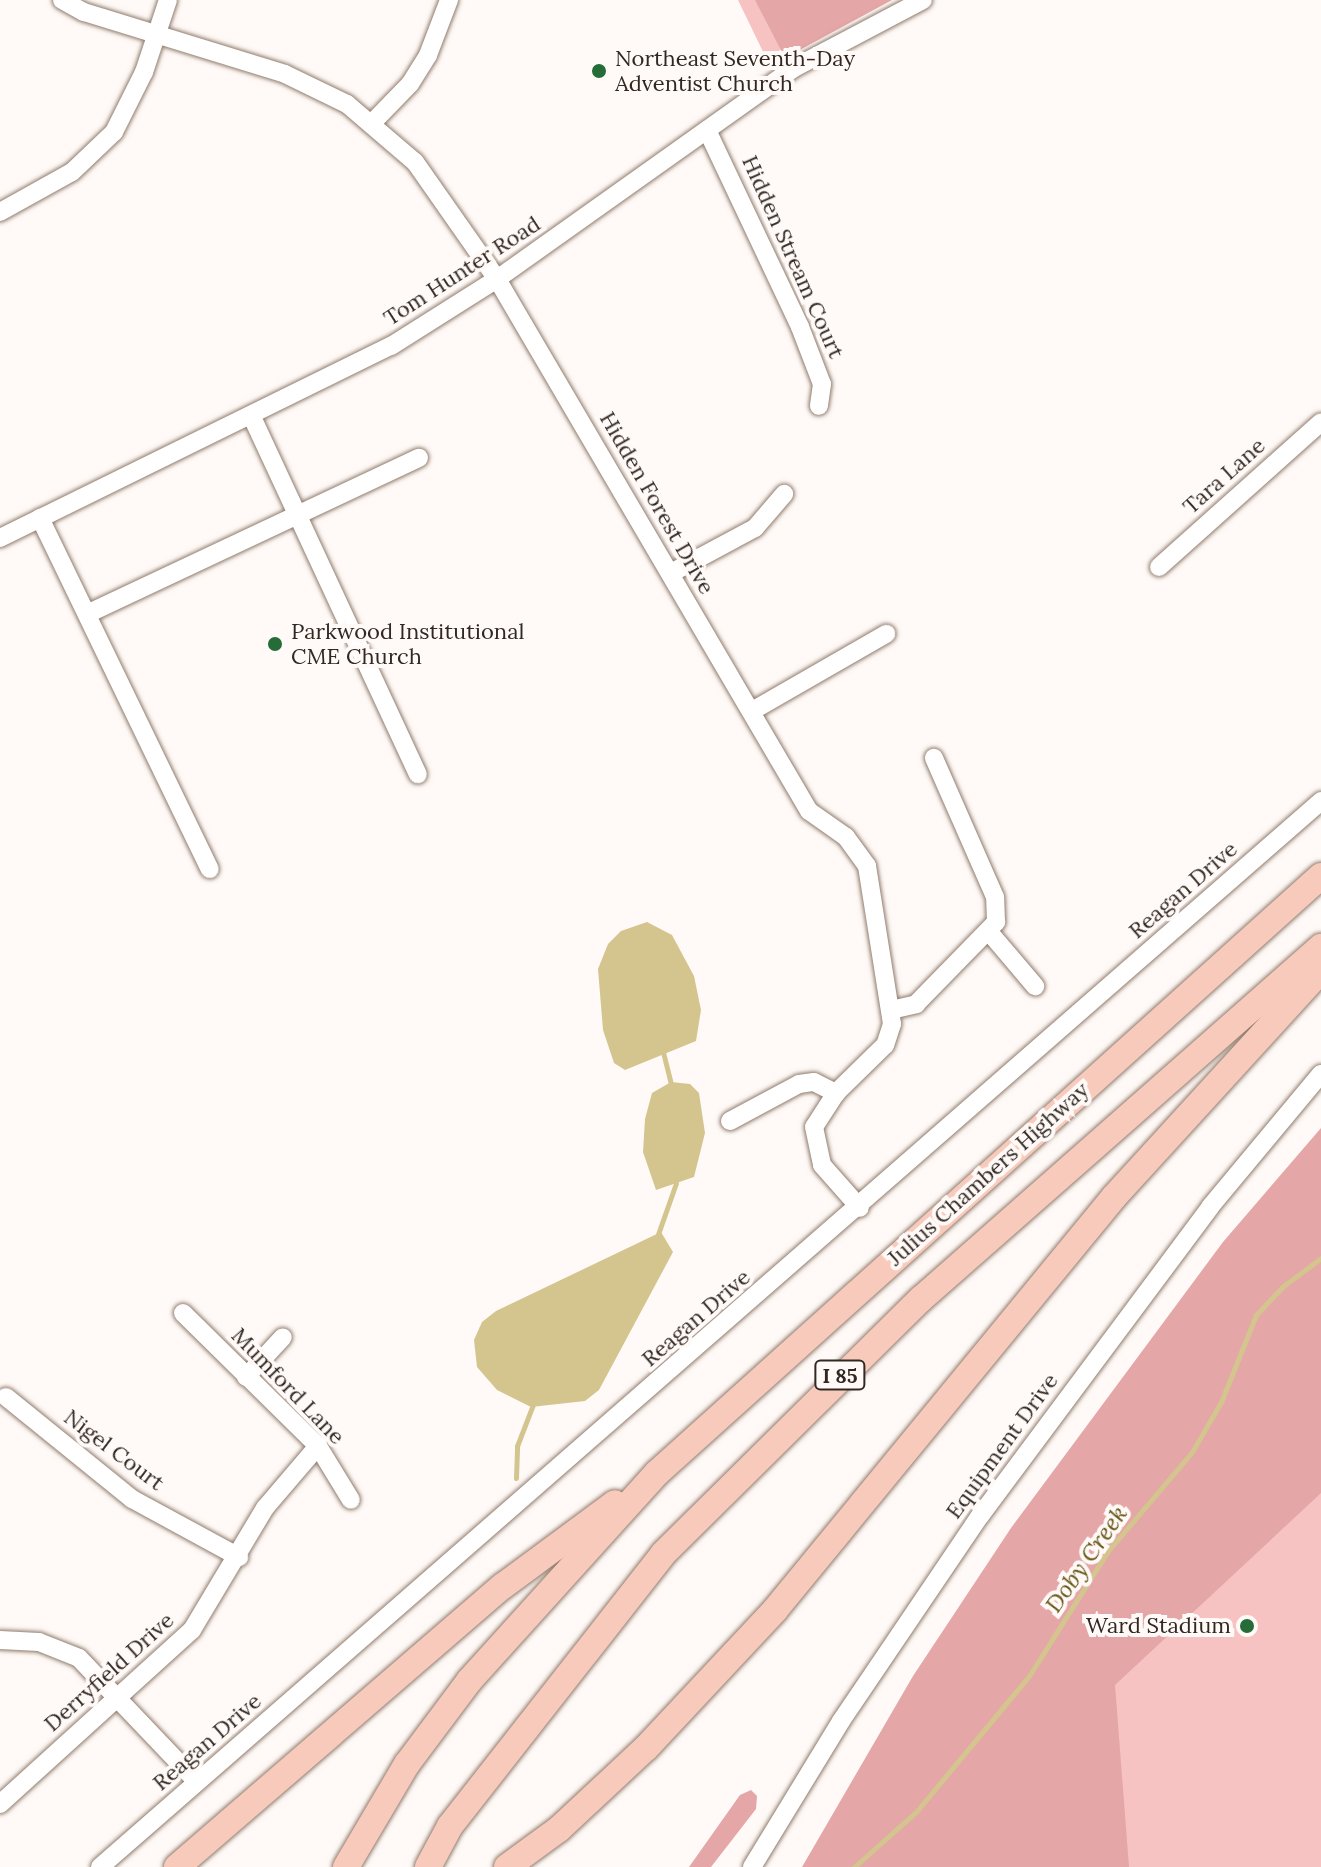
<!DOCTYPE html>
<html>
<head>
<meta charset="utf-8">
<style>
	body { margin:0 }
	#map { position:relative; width:1321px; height:1867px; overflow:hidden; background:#fffaf7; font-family:Lora,serif }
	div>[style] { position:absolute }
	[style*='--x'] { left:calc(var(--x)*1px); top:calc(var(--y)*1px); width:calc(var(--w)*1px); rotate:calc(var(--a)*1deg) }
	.green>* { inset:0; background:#f6c2c2 }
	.forest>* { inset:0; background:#e4a6a6 }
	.water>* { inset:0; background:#d4c58f }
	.stream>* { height:5px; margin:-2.5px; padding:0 2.5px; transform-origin:2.5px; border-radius:2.5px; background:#d4c58f }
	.roads { filter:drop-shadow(0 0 2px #907b6c) drop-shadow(0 0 2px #907b6c) }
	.minor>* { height:18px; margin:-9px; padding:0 9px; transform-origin:9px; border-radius:9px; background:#fff }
	.highway>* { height:26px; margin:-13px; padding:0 13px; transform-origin:13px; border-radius:13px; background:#f8cabc }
	.dots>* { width:22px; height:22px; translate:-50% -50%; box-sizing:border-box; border:4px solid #fffaf7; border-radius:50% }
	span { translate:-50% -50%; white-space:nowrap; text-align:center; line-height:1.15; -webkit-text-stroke:8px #fffaf7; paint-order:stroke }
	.shield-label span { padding:2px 6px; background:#fffaf7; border:2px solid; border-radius:6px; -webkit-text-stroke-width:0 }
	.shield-label { font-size:20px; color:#312822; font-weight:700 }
	.poi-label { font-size:22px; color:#312822 }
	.left { translate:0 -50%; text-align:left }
	.right { translate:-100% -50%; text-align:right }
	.street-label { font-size:22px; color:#312822 }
	.water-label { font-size:24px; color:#675718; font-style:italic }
</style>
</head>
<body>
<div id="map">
	<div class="green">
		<div style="clip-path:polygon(738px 0,869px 0,766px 58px)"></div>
		<div style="clip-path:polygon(1321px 1481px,1321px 1867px,1127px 1867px,1024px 1771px)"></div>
	</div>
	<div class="forest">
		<div style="clip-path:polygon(755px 0,892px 0,785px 58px)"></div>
		<div style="clip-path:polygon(1321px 1128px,1321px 1493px,1115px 1685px,1129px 1867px,802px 1867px,913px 1676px,1011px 1528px,1223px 1242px)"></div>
		<div style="clip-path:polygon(751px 1790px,757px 1796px,756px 1809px,711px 1867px,689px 1867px,740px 1795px)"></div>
	</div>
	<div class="water">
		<div style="clip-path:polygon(647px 922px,672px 935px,694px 976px,701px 1010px,696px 1041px,625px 1070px,614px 1063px,603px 1030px,598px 969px,608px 944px,621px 931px)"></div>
		<div style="clip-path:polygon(671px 1082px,690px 1084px,699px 1093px,705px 1133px,694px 1177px,656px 1190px,643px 1152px,645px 1119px,652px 1093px)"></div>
		<div style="clip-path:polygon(661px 1232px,673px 1252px,599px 1390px,585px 1401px,531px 1407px,497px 1390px,477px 1367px,474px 1340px,482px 1322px,496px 1311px)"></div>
	</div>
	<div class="stream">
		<div style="--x:662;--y:1048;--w:38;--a:76"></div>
		<div style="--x:657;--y:1237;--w:57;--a:-70.6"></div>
		<div style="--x:516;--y:1478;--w:32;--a:-88"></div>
		<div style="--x:517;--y:1446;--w:47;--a:-68.9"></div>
		<div style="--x:854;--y:1867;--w:83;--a:-41.6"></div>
		<div style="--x:916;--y:1812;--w:177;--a:-50.3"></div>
		<div style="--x:1029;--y:1676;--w:148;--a:-57.7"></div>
		<div style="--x:1108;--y:1551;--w:130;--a:-49.7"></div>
		<div style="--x:1192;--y:1452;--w:58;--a:-59.9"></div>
		<div style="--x:1221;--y:1402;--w:94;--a:-68.1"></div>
		<div style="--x:1256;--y:1315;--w:38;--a:-47"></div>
		<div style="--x:1282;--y:1287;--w:49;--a:-36.6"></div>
	</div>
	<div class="roads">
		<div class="minor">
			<div style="--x:62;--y:0;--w:25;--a:29"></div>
			<div style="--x:84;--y:12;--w:210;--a:17.1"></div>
			<div style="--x:285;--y:74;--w:69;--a:25.8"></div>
			<div style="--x:347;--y:104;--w:89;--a:40.5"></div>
			<div style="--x:415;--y:162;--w:143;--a:55"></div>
			<div style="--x:497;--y:279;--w:617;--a:59.61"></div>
			<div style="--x:809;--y:811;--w:45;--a:35.1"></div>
			<div style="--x:846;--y:837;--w:36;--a:54"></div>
			<div style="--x:867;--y:866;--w:160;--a:81"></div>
			<div style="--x:892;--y:1024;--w:22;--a:108"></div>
			<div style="--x:885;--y:1045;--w:69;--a:135.6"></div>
			<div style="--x:836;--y:1093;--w:40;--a:122.9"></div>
			<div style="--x:814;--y:1127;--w:39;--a:78"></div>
			<div style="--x:822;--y:1165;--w:57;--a:48.5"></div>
			<div style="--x:373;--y:122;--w:53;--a:-45.8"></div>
			<div style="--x:410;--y:84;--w:34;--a:-58"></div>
			<div style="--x:428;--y:55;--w:59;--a:-69.1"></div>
			<div style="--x:707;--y:130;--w:218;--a:64.7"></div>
			<div style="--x:800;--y:327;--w:61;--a:68.9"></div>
			<div style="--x:822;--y:384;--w:22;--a:98"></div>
			<div style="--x:0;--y:212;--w:82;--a:-29.1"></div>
			<div style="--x:72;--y:172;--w:58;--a:-43.6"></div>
			<div style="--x:114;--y:132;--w:67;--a:-63.4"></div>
			<div style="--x:144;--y:72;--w:76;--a:-71.6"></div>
			<div style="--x:252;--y:417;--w:394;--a:65.1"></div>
			<div style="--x:40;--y:518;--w:390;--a:64.2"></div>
			<div style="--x:0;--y:538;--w:436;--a:-26.2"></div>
			<div style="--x:391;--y:346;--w:125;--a:-32.3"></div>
			<div style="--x:497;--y:279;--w:362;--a:-35.4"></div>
			<div style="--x:792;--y:69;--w:148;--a:-27.8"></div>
			<div style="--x:1159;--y:567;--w:217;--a:-41.8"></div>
			<div style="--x:671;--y:573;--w:95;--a:-28.2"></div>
			<div style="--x:755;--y:528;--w:45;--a:-49.5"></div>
			<div style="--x:87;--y:614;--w:367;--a:-25.2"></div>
			<div style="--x:752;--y:711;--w:155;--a:-29.9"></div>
			<div style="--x:990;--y:933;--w:70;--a:49.7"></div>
			<div style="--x:891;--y:1010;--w:26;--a:-13"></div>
			<div style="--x:916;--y:1004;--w:115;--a:-45.7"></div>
			<div style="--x:996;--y:922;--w:25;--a:-92"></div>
			<div style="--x:995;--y:897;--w:152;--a:-113.7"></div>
			<div style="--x:730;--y:1121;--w:78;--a:-28.2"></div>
			<div style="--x:799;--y:1084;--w:15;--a:-8"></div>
			<div style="--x:814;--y:1082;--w:25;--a:27"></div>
			<div style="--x:183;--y:1313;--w:190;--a:44.6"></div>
			<div style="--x:318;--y:1446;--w:63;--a:58.6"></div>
			<div style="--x:246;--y:1377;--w:54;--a:-47.2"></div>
			<div style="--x:6;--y:1397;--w:162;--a:39"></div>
			<div style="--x:132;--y:1499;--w:122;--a:28.5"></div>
			<div style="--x:0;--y:1640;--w:39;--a:3"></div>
			<div style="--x:39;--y:1642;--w:43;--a:21.8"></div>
			<div style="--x:79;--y:1658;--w:170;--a:46.4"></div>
			<div style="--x:0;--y:1804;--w:259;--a:-42.2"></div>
			<div style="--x:192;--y:1630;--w:142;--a:-59.1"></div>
			<div style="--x:265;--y:1508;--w:82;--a:-49.5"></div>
			<div style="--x:100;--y:1867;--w:1621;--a:-41.12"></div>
			<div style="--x:752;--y:1867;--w:171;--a:-58.6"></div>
			<div style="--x:841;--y:1721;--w:248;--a:-55.9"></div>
			<div style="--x:980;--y:1516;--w:385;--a:-53.3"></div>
			<div style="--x:1210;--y:1207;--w:173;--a:-50.2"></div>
		</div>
		<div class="highway">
			<div style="--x:177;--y:1867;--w:430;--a:-40.8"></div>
			<div style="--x:503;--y:1586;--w:139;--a:-36.5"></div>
			<div style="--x:346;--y:1867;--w:120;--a:-59.4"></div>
			<div style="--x:407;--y:1764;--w:104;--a:-53.2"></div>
			<div style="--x:469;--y:1681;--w:280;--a:-47.9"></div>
			<div style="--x:657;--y:1473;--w:893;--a:-41.96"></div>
			<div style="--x:428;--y:1867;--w:47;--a:-61.8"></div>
			<div style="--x:450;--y:1826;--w:345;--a:-51.9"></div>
			<div style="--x:663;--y:1554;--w:363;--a:-44.7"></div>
			<div style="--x:921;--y:1299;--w:533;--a:-41.35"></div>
			<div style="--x:507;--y:1867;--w:64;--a:-36.2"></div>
			<div style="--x:559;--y:1829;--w:119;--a:-43"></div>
			<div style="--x:646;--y:1748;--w:189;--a:-46.9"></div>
			<div style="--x:775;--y:1610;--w:534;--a:-50.62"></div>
			<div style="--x:1114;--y:1197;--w:307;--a:-47.6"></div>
		</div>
	</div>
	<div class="dots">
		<div style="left:599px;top:71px;background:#256c38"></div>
		<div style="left:275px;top:644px;background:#256c38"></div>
		<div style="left:1247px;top:1626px;background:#256c38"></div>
	</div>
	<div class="shield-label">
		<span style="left:840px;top:1375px">I 85</span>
	</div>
	<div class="poi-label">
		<span class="left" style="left:615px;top:71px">Northeast Seventh-Day<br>Adventist Church</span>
		<span class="left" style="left:291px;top:644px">Parkwood Institutional<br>CME Church</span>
		<span class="right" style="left:1231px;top:1626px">Ward Stadium</span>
	</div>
	<div class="street-label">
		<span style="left:793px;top:257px;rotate:66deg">Hidden Stream Court</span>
		<span style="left:462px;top:271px;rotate:-33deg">Tom Hunter Road</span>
		<span style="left:1224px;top:476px;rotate:-42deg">Tara Lane</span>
		<span style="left:657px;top:503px;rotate:60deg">Hidden Forest Drive</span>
		<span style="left:1183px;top:890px;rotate:-41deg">Reagan Drive</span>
		<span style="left:988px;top:1174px;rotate:-42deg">Julius Chambers Highway</span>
		<span style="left:696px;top:1318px;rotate:-41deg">Reagan Drive</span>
		<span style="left:288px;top:1386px;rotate:46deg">Mumford Lane</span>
		<span style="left:1002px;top:1446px;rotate:-54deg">Equipment Drive</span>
		<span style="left:114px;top:1450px;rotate:37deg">Nigel Court</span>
		<span style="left:109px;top:1672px;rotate:-42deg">Derryfield Drive</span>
		<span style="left:207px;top:1742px;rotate:-41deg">Reagan Drive</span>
	</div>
	<div class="water-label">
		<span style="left:1086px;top:1559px;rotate:-55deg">Doby Creek</span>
	</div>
</div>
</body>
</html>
